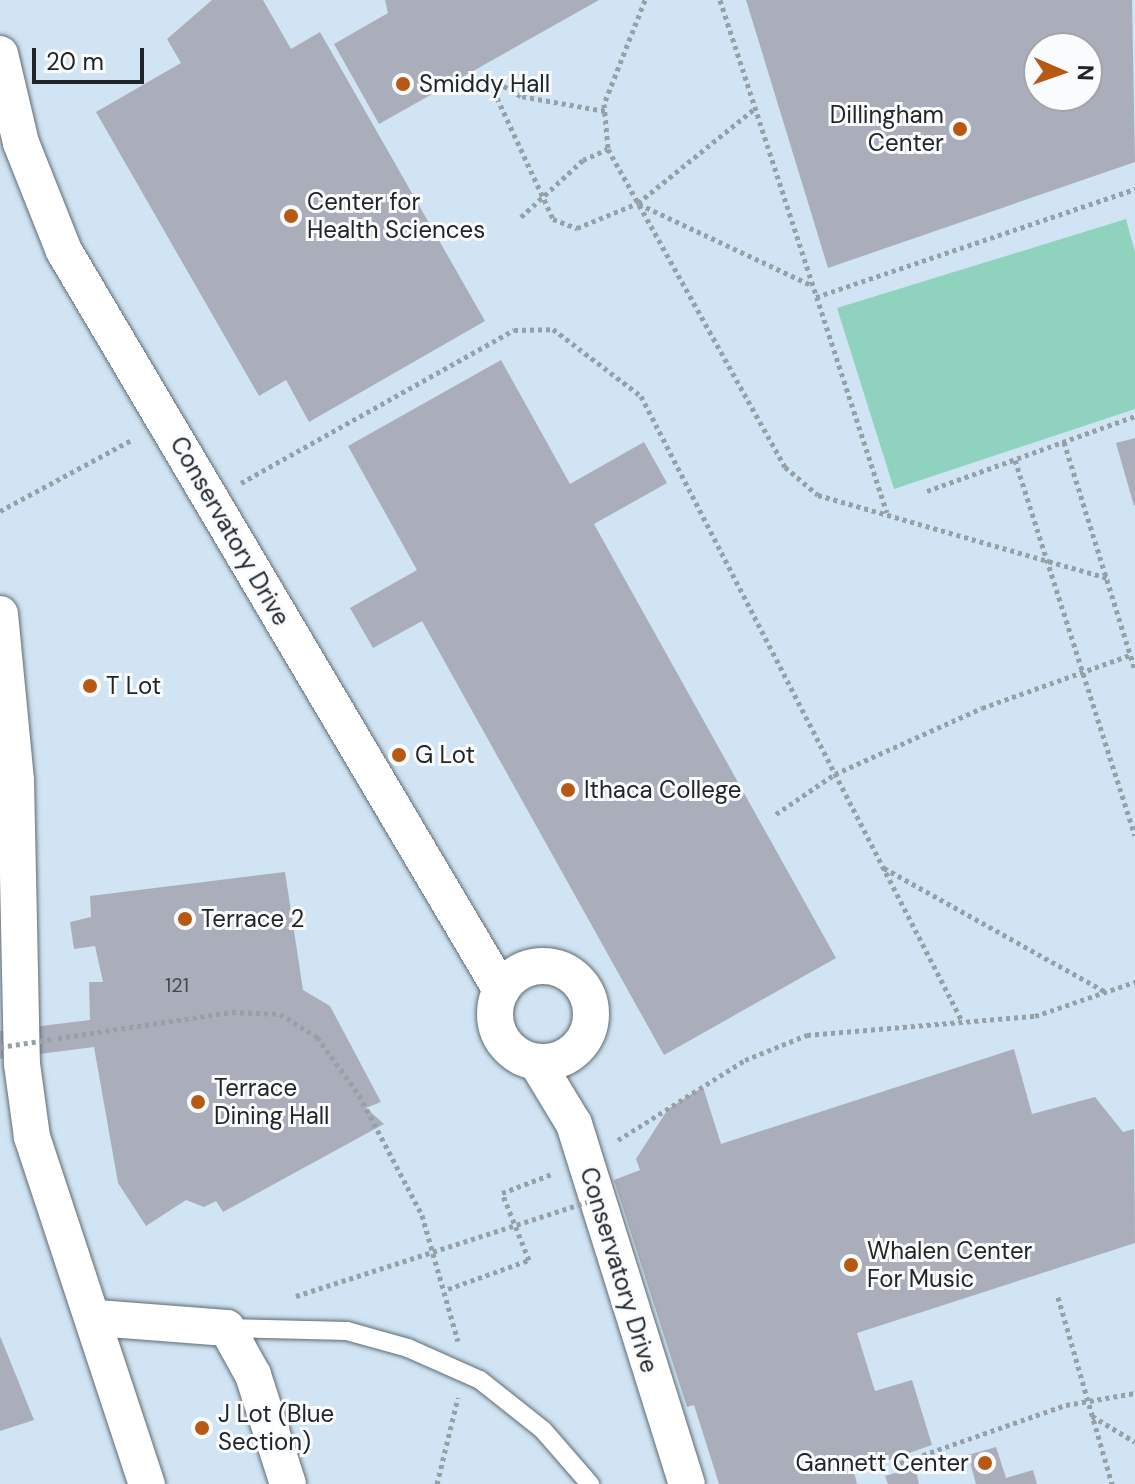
<!DOCTYPE html>
<html>
<head>
<meta charset="utf-8">
<style>
	body { margin:0 }
	#map { position:relative; width:1135px; height:1484px; overflow:hidden; background:#e3f0fa; font-family:"DM Sans",sans-serif }
	div>[style] { position:absolute }
	.built>* { inset:0; background:#d0e4f3 }
	.water>* { inset:0; background:#8fd3be }
	.building>* { inset:0; background:#aaaebb }
	.path>* { height:5px; margin-top:-2.5px; transform-origin:0; background:repeating-linear-gradient(90deg,#96a0a7 0 4px,transparent 0 8px) }
	.roads { filter:drop-shadow(0 0 2px #5f6b73) drop-shadow(0 0 2px #5f6b73) }
	.service>* { height:18px; margin:-9px; padding:0 9px; transform-origin:9px; border-radius:9px; background:#fff }
	.minor>* { height:36px; margin:-18px; padding:0 18px; transform-origin:18px; border-radius:18px; background:#fff }
	.minor>.ring { margin:-18px; padding:0; box-sizing:content-box; background:none; border:36px solid #fff; border-radius:50% }
	.path-bridge>* { height:5px; margin-top:-2.5px; transform-origin:0; background:repeating-linear-gradient(90deg,#96a0a7 0 4px,transparent 0 8px) }
	.dots>* { width:22px; height:22px; translate:-50% -50%; box-sizing:border-box; border:4px solid #f9fbfd; border-radius:50% }
	span { translate:-50% -50%; white-space:nowrap; text-align:center; line-height:1.15; -webkit-text-stroke:6px #f9fbfd; paint-order:stroke }
	.number-label { font-size:20px; color:#42474d }
	.number-label span { -webkit-text-stroke-width:0 }
	.poi-label { font-size:24px; color:#202528 }
	.left { translate:0 -50%; text-align:left }
	.right { translate:-100% -50%; text-align:right }
	.street-label { font-size:24px; color:#202528 }
	.north { position:absolute; left:1023px; top:32px; width:80px; height:80px; box-sizing:border-box; background:#f9fbfd; border:2px solid #a2a5a8; border-radius:50%; rotate:92deg; font-size:22px; font-weight:700; line-height:32px; text-align:center; color:#202528 }
	.north::after { content:''; display:block; margin:auto; width:28px; height:36px; background:#b85913; clip-path:polygon(50% 0,100% 100%,50% 72%,0 100%) }
	.scale { position:absolute; left:32px; top:48px; width:112px; height:36px; box-sizing:border-box; border:4px solid #202528; border-top:0; padding-left:10px; font-size:24px; line-height:28px; white-space:nowrap; color:#202528; -webkit-text-stroke:6px #f9fbfd; paint-order:stroke }
</style>
</head>
<body>
<div id="map">
	<div class="built">
		<i style="clip-path:polygon(evenodd,0 0,1135px 0,1135px 1484px,0 1484px,0 0,1039px 48px,1087px 48px,1087px 96px,1039px 96px,1039px 48px)"></i>
	</div>
	<div class="water">
		<i style="clip-path:polygon(1126px 219px,1135px 252px,1135px 409px,894px 489px,837px 308px)"></i>
	</div>
	<div class="building">
		<i style="clip-path:polygon(212px 0,263px 0,291px 49px,320px 32px,485px 321px,309px 422px,286px 380px,259px 396px,96px 112px,181px 63px,167px 39px)"></i>
		<i style="clip-path:polygon(385px 0,599px 0,379px 124px,334px 44px,388px 13px)"></i>
		<i style="clip-path:polygon(evenodd,746px 0,1132px 0,1135px 162px,828px 268px,746px 0,1039px 48px,1087px 48px,1087px 96px,1039px 96px,1039px 48px)"></i>
		<i style="clip-path:polygon(501px 360px,570px 484px,644px 442px,667px 483px,594px 524px,836px 958px,664px 1055px,422px 621px,373px 648px,350px 608px,417px 570px,348px 446px)"></i>
		<i style="clip-path:polygon(1135px 438px,1135px 505px,1134px 506px,1116px 443px)"></i>
		<i style="clip-path:polygon(285px 872px,303px 990px,330px 1006px,381px 1102px,366px 1108px,384px 1124px,223px 1212px,216px 1201px,204px 1207px,186px 1200px,146px 1226px,118px 1183px,94px 1047px,0 1059px,0 1031px,90px 1020px,89px 982px,103px 982px,95px 946px,74px 949px,70px 922px,91px 917px,90px 896px)"></i>
		<i style="clip-path:polygon(1014px 1049px,1032px 1114px,1095px 1097px,1123px 1132px,1134px 1129px,1135px 1243px,857px 1333px,875px 1391px,912px 1380px,932px 1445px,854px 1472px,857px 1484px,719px 1484px,694px 1405px,687px 1407px,614px 1180px,640px 1170px,636px 1159px,668px 1109px,703px 1087px,721px 1144px)"></i>
		<i style="clip-path:polygon(0 1336px,34px 1420px,0 1431px)"></i>
		<i style="clip-path:polygon(996px 1447px,1006px 1478px,1033px 1470px,1037px 1484px,976px 1484px,968px 1455px)"></i>
		<i style="clip-path:polygon(915px 1467px,919px 1484px,888px 1484px,885px 1476px)"></i>
	</div>
	<div class="path">
		<i style="left:645px;top:0;width:112px;rotate:111.5deg"></i>
		<i style="left:604px;top:104px;width:45px;rotate:84.9deg"></i>
		<i style="left:608px;top:149px;width:364px;rotate:60.9deg"></i>
		<i style="left:785px;top:467px;width:43px;rotate:40.3deg"></i>
		<i style="left:818px;top:495px;width:301px;rotate:16deg"></i>
		<i style="left:720px;top:0;width:539px;rotate:71.97deg"></i>
		<i style="left:605px;top:111px;width:85px;rotate:-169.9deg"></i>
		<i style="left:521px;top:96px;width:39px;rotate:-150deg"></i>
		<i style="left:487px;top:76px;width:157px;rotate:65.2deg"></i>
		<i style="left:553px;top:219px;width:26px;rotate:21deg"></i>
		<i style="left:577px;top:228px;width:66px;rotate:-22.3deg"></i>
		<i style="left:638px;top:203px;width:148px;rotate:-39deg"></i>
		<i style="left:639px;top:204px;width:190px;rotate:25.2deg"></i>
		<i style="left:521px;top:217px;width:84px;rotate:-42.6deg"></i>
		<i style="left:583px;top:160px;width:27px;rotate:-24deg"></i>
		<i style="left:816px;top:297px;width:337px;rotate:-18.7deg"></i>
		<i style="left:1064px;top:442px;width:239px;rotate:72.7deg"></i>
		<i style="left:1015px;top:460px;width:394px;rotate:72.3deg"></i>
		<i style="left:241px;top:483px;width:313px;rotate:-29.3deg"></i>
		<i style="left:514px;top:330px;width:39px;rotate:-1deg"></i>
		<i style="left:553px;top:329px;width:111px;rotate:37.3deg"></i>
		<i style="left:641px;top:396px;width:703px;rotate:62.81deg"></i>
		<i style="left:927px;top:491px;width:221px;rotate:-19.8deg"></i>
		<i style="left:0;top:511px;width:151px;rotate:-28.4deg"></i>
		<i style="left:776px;top:814px;width:71px;rotate:-34.1deg"></i>
		<i style="left:835px;top:774px;width:161px;rotate:-24.2deg"></i>
		<i style="left:982px;top:708px;width:157px;rotate:-19.7deg"></i>
		<i style="left:884px;top:868px;width:254px;rotate:29.2deg"></i>
		<i style="left:58px;top:1038px;width:176px;rotate:-8.5deg"></i>
		<i style="left:232px;top:1012px;width:48px;rotate:2.4deg"></i>
		<i style="left:280px;top:1014px;width:44px;rotate:31.9deg"></i>
		<i style="left:317px;top:1037px;width:72px;rotate:54.1deg"></i>
		<i style="left:359px;top:1095px;width:136px;rotate:62.3deg"></i>
		<i style="left:422px;top:1215px;width:131px;rotate:74.1deg"></i>
		<i style="left:618px;top:1140px;width:150px;rotate:-32.2deg"></i>
		<i style="left:745px;top:1060px;width:67px;rotate:-22deg"></i>
		<i style="left:807px;top:1035px;width:229px;rotate:-4.8deg"></i>
		<i style="left:1035px;top:1016px;width:106px;rotate:-18.8deg"></i>
		<i style="left:448px;top:1289px;width:86px;rotate:-19.7deg"></i>
		<i style="left:529px;top:1260px;width:72px;rotate:-111.9deg"></i>
		<i style="left:502px;top:1193px;width:53px;rotate:-20.8deg"></i>
		<i style="left:1058px;top:1297px;width:195px;rotate:73.9deg"></i>
		<i style="left:1092px;top:1416px;width:50px;rotate:31.2deg"></i>
		<i style="left:900px;top:1463px;width:176px;rotate:-19.3deg"></i>
		<i style="left:1066px;top:1405px;width:70px;rotate:-9.9deg"></i>
		<i style="left:437px;top:1484px;width:89px;rotate:-76.4deg"></i>
	</div>
	<div class="roads">
		<div class="service">
			<i style="left:227px;top:1328px;width:120px;rotate:1.4deg"></i>
			<i style="left:347px;top:1331px;width:63px;rotate:15.6deg"></i>
			<i style="left:408px;top:1348px;width:79px;rotate:24deg"></i>
			<i style="left:480px;top:1380px;width:80px;rotate:38.4deg"></i>
			<i style="left:543px;top:1430px;width:72px;rotate:49deg"></i>
		</div>
		<div class="minor">
			<i style="left:0;top:54px;width:91px;rotate:76.7deg"></i>
			<i style="left:21px;top:143px;width:116px;rotate:68.3deg"></i>
			<i style="left:64px;top:251px;width:859px;rotate:59.4deg"></i>
			<i style="left:0;top:614px;width:167px;rotate:84.5deg"></i>
			<i style="left:16px;top:780px;width:284px;rotate:88.8deg"></i>
			<i style="left:22px;top:1064px;width:74px;rotate:82.2deg"></i>
			<i style="left:32px;top:1137px;width:366px;rotate:71.7deg"></i>
			<i class="ring" style="left:495px;top:966px;width:60px;height:60px"></i>
			<i style="left:537px;top:1063px;width:71px;rotate:58.8deg"></i>
			<i style="left:574px;top:1124px;width:377px;rotate:72.6deg"></i>
			<i style="left:97px;top:1318px;width:130px;rotate:4.4deg"></i>
			<i style="left:227px;top:1328px;width:54px;rotate:61deg"></i>
			<i style="left:253px;top:1375px;width:114px;rotate:72.2deg"></i>
		</div>
	</div>
	<div class="path-bridge">
		<i style="left:0;top:1047px;width:54px;rotate:-8.6deg"></i>
		<i style="left:296px;top:1296px;width:316px;rotate:-17.9deg"></i>
	</div>
	<div class="dots">
		<i style="left:403px;top:84px;background:#b85913"></i>
		<i style="left:960px;top:129px;background:#b85913"></i>
		<i style="left:291px;top:216px;background:#b85913"></i>
		<i style="left:90px;top:686px;background:#b85913"></i>
		<i style="left:399px;top:755px;background:#b85913"></i>
		<i style="left:568px;top:790px;background:#b85913"></i>
		<i style="left:185px;top:919px;background:#b85913"></i>
		<i style="left:198px;top:1102px;background:#b85913"></i>
		<i style="left:851px;top:1265px;background:#b85913"></i>
		<i style="left:202px;top:1428px;background:#b85913"></i>
		<i style="left:985px;top:1463px;background:#b85913"></i>
	</div>
	<div class="number-label">
		<span style="left:177px;top:985px">121</span>
	</div>
	<div class="poi-label">
		<span class="left" style="left:419px;top:84px">Smiddy Hall</span>
		<span class="right" style="left:944px;top:129px">Dillingham<br>Center</span>
		<span class="left" style="left:307px;top:216px">Center for<br>Health Sciences</span>
		<span class="left" style="left:106px;top:686px">T Lot</span>
		<span class="left" style="left:415px;top:755px">G Lot</span>
		<span class="left" style="left:584px;top:790px">Ithaca College</span>
		<span class="left" style="left:201px;top:919px">Terrace 2</span>
		<span class="left" style="left:214px;top:1102px">Terrace<br>Dining Hall</span>
		<span class="left" style="left:867px;top:1265px">Whalen Center<br>For Music</span>
		<span class="left" style="left:218px;top:1428px">J Lot (Blue<br>Section)</span>
		<span class="right" style="left:969px;top:1463px">Gannett Center</span>
	</div>
	<div class="street-label">
		<span style="left:230px;top:531px;rotate:60deg">Conservatory Drive</span>
		<span style="left:619px;top:1270px;rotate:73deg">Conservatory Drive</span>
	</div>
	<div class="north">N</div>
	<div class="scale">20 m</div>
</div>
</body>
</html>
